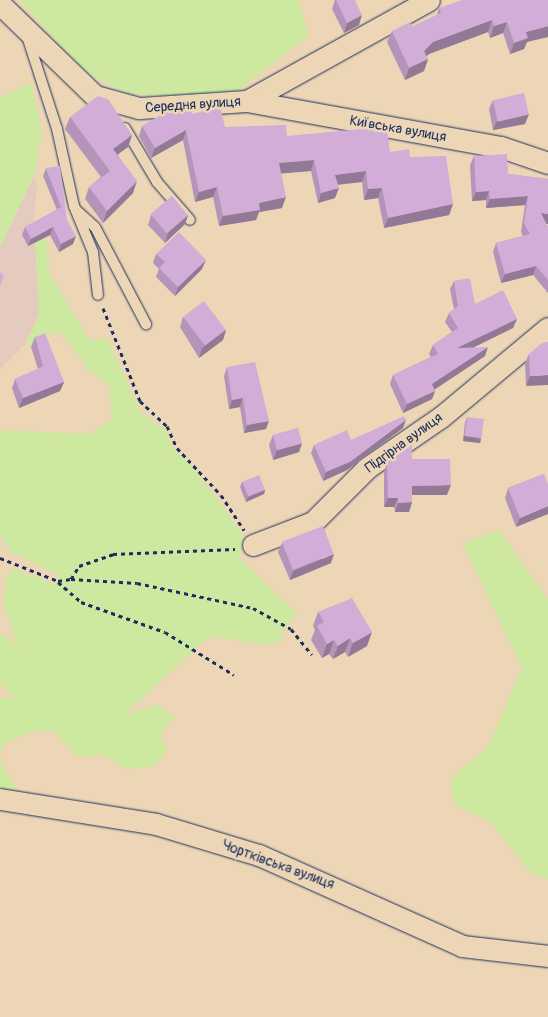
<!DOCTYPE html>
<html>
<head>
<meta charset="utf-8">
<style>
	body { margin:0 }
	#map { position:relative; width:548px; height:1017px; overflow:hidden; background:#ecd6b5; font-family:Pangolin,sans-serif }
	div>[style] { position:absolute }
	.built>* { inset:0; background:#e4cabf }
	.green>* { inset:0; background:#cde9a0 }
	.path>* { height:3px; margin-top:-1.5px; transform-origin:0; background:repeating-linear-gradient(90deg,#1b2f5e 0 4px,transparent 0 8px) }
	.roads { filter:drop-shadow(0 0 1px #1b2f5e) drop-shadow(0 0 1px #1b2f5e) }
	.service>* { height:10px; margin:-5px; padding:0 5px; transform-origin:5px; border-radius:5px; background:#ecd6b5 }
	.minor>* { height:21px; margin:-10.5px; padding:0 10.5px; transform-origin:10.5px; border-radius:10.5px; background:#ecd6b5 }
	.wall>* { inset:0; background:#b495b9 }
	.shaded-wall>* { inset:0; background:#927996 }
	.building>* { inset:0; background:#d1add7; transform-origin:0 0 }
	span { translate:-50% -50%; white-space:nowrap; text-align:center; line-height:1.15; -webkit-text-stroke:5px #ecd6b5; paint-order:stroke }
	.street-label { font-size:14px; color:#1b2f5e }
</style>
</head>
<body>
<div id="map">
	<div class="built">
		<i style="clip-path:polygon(0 172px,34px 176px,37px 185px,33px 233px,40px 278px,39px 314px,26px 343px,0 369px)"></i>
	</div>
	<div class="green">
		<i style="clip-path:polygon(20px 0,298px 0,309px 35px,234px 93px,158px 96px,124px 92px,84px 71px)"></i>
		<i style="clip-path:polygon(31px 83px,42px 130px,34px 176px,0 247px,0 98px)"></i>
		<i style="clip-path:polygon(34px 222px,49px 246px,49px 272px,89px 340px,107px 338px,141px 413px,166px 431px,172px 448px,193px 467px,243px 535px,245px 543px,238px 557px,297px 613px,280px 635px,283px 641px,262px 644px,209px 636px,125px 714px,157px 705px,176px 717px,163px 729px,161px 737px,167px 751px,154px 767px,128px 769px,101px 754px,78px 757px,53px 731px,34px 731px,4px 743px,0 756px,0 697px,18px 698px,0 684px,0 636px,5px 634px,19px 649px,3px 604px,7px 576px,13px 568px,56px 585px,59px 575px,11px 552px,0 534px,0 430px,90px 434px,112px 419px,109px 386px,88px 369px,61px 333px,43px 335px,34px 347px,26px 343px,39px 314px)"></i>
		<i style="clip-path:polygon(499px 530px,548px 599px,548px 879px,532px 874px,489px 821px,455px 806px,450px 779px,488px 747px,522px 668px,463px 544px)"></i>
		<i style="clip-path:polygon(0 761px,22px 797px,0 795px)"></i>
	</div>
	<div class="path">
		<i style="left:103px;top:308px;width:100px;rotate:68.3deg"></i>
		<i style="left:140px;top:401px;width:37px;rotate:43deg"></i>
		<i style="left:167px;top:426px;width:24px;rotate:66deg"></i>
		<i style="left:177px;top:448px;width:64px;rotate:46.9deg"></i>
		<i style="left:221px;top:495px;width:42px;rotate:56.7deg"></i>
		<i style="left:0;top:558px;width:62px;rotate:21.6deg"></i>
		<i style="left:58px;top:581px;width:13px;rotate:-9deg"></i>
		<i style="left:71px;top:579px;width:15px;rotate:-58deg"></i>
		<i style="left:79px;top:566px;width:36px;rotate:-19deg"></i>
		<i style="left:113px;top:554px;width:122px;rotate:-2.3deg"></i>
		<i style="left:71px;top:579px;width:66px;rotate:3.5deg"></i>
		<i style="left:137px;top:583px;width:119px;rotate:12.2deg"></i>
		<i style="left:253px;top:608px;width:43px;rotate:28.9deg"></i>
		<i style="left:291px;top:629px;width:33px;rotate:51deg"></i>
		<i style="left:58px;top:582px;width:30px;rotate:41deg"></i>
		<i style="left:81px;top:602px;width:89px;rotate:19.7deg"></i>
		<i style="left:165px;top:632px;width:81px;rotate:31.9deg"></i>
	</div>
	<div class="roads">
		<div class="service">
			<i style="left:27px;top:36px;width:98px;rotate:72.1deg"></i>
			<i style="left:57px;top:129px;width:79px;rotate:77.6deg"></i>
			<i style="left:74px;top:206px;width:50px;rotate:67.6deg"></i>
			<i style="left:93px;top:252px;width:43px;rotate:83.4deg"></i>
			<i style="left:125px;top:128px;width:63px;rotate:59.3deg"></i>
			<i style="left:157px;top:182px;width:50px;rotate:49deg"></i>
			<i style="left:76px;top:210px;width:25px;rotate:42deg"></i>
			<i style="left:95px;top:227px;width:110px;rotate:62.3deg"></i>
		</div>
		<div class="minor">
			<i style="left:0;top:4px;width:132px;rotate:44.1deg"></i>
			<i style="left:95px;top:96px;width:46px;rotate:15.3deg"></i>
			<i style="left:139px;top:108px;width:108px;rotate:-3.7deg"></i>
			<i style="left:247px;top:101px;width:208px;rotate:-29deg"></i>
			<i style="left:247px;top:101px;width:258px;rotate:10.3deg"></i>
			<i style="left:501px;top:147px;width:50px;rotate:18.8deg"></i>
			<i style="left:253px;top:545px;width:64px;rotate:-21deg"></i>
			<i style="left:313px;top:522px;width:76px;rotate:-45deg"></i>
			<i style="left:367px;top:468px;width:90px;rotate:-34.6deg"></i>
			<i style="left:441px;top:417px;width:139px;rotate:-39.8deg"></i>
			<i style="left:0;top:799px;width:158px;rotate:9.1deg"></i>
			<i style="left:156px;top:824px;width:108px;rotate:16.8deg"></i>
			<i style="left:259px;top:855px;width:222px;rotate:24.1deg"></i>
			<i style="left:462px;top:946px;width:87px;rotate:6.6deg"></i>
		</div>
	</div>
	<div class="wall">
		<i style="clip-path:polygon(335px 0,355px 0,359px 25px,344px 33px,332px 9px)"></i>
		<i style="clip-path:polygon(548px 0,527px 42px,524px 49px,510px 54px,503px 33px,490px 38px,488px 32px,429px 54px,426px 56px,428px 59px,424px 71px,405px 80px,387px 42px,392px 31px,412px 27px,437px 15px,439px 8px)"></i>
		<i style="clip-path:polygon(493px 100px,529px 114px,525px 124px,493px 130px,489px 109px)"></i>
		<i style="clip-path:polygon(192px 114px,225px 127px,390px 152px,410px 157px,453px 204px,449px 215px,384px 228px,378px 198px,364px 200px,362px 182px,338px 185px,335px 198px,318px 203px,311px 171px,281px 173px,282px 208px,259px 212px,256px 220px,219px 226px,213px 197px,195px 202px,183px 140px,151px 158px,139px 136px,142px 126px)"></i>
		<i style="clip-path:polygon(70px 117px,132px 135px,128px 147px,118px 154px,133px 193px,103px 223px,85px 199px,89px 187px,101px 177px,65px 129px)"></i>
		<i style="clip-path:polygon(474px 156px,508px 174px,548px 179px,548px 224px,546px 223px,548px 227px,548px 293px,533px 275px,501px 283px,493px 252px,496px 243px,523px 236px,521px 232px,525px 205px,486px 208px,486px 200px,472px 201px,470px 165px)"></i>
		<i style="clip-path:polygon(46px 168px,67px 220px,73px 244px,59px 252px,50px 235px,28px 246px,22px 235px,25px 227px,57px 210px,43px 176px)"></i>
		<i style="clip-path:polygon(151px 215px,188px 215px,185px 224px,165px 243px,148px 225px)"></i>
		<i style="clip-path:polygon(156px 254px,202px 269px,175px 296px,156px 277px,159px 269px,153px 263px)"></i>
		<i style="clip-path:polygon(454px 281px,475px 304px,517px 319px,513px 328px,474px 347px,485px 356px,434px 390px,435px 391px,432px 399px,403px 413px,390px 384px,393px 375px,431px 357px,429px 354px,433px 345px,452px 332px,445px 322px,449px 313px,454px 309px,450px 289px)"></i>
		<i style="clip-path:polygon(183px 317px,226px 330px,223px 340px,199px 358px,180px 327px)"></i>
		<i style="clip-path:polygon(35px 337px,64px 382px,60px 391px,19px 408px,12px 388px,15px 379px,38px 369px,31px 347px)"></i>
		<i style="clip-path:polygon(548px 342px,526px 386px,525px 363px,529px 354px)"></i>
		<i style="clip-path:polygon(227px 367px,266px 429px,244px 433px,240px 407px,229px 409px,224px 376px)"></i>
		<i style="clip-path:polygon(467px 417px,481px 439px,480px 443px,463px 441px,465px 422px)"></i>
		<i style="clip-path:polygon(403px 428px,347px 470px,323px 481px,311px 453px,314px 445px,351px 440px)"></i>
		<i style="clip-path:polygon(273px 435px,302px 443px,299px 452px,273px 460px,269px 445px)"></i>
		<i style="clip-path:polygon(387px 462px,447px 495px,412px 495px,412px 502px,409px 512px,395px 512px,394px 507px,384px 507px,384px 472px)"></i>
		<i style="clip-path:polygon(544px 474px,516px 527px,505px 498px,508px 488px)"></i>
		<i style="clip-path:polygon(242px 482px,265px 490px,264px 494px,246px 502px,240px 487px)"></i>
		<i style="clip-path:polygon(282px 543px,331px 563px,290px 580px,278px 552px)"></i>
		<i style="clip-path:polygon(318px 612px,367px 646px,348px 657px,345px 652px,333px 659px,329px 654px,322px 658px,311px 640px,315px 630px,313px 626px)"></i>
	</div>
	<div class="shaded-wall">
		<i style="clip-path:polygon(362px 15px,359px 25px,344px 33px,347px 23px)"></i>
		<i style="clip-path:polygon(492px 20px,488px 32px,429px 54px,420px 62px,424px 51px,433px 42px)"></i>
		<i style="clip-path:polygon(507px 22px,503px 33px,490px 38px,494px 26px)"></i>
		<i style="clip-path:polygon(548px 26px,548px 37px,527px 42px,524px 49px,510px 54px,514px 43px,526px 32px)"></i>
		<i style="clip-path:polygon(428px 59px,424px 71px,405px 80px,409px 68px)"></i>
		<i style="clip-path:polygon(529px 114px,525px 124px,493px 130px,497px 121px)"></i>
		<i style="clip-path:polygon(186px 130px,183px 140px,151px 158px,155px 148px)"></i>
		<i style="clip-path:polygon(132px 135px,128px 147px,109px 161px,113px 149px)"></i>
		<i style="clip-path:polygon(314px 160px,311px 171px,276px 174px,279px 163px)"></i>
		<i style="clip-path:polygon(366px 171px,362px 182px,332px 185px,335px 175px)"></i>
		<i style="clip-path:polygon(137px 181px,133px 193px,103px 223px,107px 211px)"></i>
		<i style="clip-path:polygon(217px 187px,213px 197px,195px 202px,199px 192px)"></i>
		<i style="clip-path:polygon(339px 188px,335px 198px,318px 203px,321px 193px)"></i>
		<i style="clip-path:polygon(382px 188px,378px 198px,364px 200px,368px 189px)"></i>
		<i style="clip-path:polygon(489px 191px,486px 200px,472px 201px,476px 192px)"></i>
		<i style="clip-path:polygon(528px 196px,525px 205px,486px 208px,490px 199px)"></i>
		<i style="clip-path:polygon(286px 197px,282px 208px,259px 212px,256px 220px,219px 226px,223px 216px,259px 203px)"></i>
		<i style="clip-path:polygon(453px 204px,449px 215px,384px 228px,388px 218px)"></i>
		<i style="clip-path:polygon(541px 213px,548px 214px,548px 224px,538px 222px)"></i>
		<i style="clip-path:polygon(188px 215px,185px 224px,165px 243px,168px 233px)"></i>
		<i style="clip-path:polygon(53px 227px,50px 235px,28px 246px,31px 239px)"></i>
		<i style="clip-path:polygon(76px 236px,73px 244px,59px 252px,61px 244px)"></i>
		<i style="clip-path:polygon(206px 260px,202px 269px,175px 296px,178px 287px)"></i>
		<i style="clip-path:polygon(536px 266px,533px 275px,501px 283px,505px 274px)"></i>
		<i style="clip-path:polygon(517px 319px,513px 328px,454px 357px,457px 348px)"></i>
		<i style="clip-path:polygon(226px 330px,223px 340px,199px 358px,202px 348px)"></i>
		<i style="clip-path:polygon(488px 347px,485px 356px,429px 393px,432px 384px)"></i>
		<i style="clip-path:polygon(548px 375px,548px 385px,526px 386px,530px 376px)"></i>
		<i style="clip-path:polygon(64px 382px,60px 391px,19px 408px,23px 398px)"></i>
		<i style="clip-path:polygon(435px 391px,432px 399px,403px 413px,407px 404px)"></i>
		<i style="clip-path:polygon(243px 398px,240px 407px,229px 409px,232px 400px)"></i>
		<i style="clip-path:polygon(406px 420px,403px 428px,347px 470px,323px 481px,326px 472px)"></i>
		<i style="clip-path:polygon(269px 421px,266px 429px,244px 433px,247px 425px)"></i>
		<i style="clip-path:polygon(464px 436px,481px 439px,480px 443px,463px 441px)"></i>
		<i style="clip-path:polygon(302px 443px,299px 452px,273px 460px,277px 450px)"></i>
		<i style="clip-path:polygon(451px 485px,447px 495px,408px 495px,412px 486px)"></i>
		<i style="clip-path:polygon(265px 490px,264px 494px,246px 502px,248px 497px)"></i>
		<i style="clip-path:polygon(388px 498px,398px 498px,394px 507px,384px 507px)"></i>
		<i style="clip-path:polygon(412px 502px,409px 512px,395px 512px,398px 503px)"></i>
		<i style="clip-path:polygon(548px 506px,548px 514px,516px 527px,520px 518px)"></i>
		<i style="clip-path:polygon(334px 554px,331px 563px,290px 580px,293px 571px)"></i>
		<i style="clip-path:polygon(372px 632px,367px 646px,348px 657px,353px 643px)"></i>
		<i style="clip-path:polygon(350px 638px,345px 652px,333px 659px,338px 646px)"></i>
		<i style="clip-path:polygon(334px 640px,329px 654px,322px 658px,327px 644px)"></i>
	</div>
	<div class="building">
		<i style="clip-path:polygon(336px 0,355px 0,362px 15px,347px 23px)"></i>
		<i style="clip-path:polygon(462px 0,548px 0,548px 26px,526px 32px,528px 38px,514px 43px,507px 22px,494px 26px,492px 20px,433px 42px,424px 51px,428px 59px,409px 68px,392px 31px,410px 22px,412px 27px,441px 13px,439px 8px)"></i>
		<i style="left:524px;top:93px;width:22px;height:32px;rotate:77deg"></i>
		<i style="clip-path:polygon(98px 96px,108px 99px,132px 135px,113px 149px,137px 181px,107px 211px,89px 187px,110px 171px,70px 117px)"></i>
		<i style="clip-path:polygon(192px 107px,192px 114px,220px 107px,225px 127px,286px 125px,287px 136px,383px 127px,387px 128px,390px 152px,409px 149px,410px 157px,446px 156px,453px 204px,388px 218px,382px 188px,368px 189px,366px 171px,335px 175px,339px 188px,321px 193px,314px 160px,279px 163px,286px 197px,259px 203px,260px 210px,223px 216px,217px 187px,199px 192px,186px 130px,155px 148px,142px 126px,172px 108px)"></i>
		<i style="clip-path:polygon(507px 154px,508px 174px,548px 179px,548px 214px,541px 213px,548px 227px,548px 280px,536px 266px,505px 274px,496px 243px,530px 234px,524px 223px,528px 196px,490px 199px,489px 191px,476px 192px,474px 156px)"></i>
		<i style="clip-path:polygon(60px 166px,67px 220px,76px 236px,61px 244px,53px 227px,31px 239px,25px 227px,61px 207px,46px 168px)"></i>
		<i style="left:172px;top:196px;width:25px;height:28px;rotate:50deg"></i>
		<i style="clip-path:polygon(179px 232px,206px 260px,178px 287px,159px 268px,165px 262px,156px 254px)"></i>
		<i style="clip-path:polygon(0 273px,4px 275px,0 286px)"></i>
		<i style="clip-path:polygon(470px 278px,475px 304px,503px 290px,517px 319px,457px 348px,488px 347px,432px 384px,435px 391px,407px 404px,393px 375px,438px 354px,433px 345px,458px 328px,449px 313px,458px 306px,454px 281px)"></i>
		<i style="left:204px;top:301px;width:36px;height:26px;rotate:53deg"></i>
		<i style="clip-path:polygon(45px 333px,64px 382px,23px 398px,15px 379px,43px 366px,35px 337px)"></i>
		<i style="clip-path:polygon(548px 342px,548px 375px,530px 376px,529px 354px,542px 343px)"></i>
		<i style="clip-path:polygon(255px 362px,269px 421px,247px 425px,243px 398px,232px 400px,227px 367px)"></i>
		<i style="clip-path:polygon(404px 416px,406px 420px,350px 462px,326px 472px,314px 445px,347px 430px,351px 440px)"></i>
		<i style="left:467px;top:417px;width:17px;height:19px;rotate:7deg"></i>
		<i style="left:298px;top:428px;width:16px;height:26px;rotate:75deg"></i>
		<i style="clip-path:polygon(412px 445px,412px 459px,450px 459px,451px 485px,412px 486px,412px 502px,398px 503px,398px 498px,388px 498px,387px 462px)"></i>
		<i style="clip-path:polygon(544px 474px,548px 484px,548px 506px,520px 518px,508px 488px)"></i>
		<i style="left:259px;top:475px;width:16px;height:18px;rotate:68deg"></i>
		<i style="left:323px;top:526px;width:30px;height:44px;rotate:69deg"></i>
		<i style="clip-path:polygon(352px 598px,372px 632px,353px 643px,350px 638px,338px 646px,334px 640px,327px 644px,317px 626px,324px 622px,318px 612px)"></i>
	</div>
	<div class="street-label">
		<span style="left:193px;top:105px;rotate:-4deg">Середня вулиця</span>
		<span style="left:398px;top:129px;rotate:10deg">Київська вулиця</span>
		<span style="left:404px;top:443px;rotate:-36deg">Підгірна вулиця</span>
		<span style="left:278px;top:865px;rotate:20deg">Чортківська вулиця</span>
	</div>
</div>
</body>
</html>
